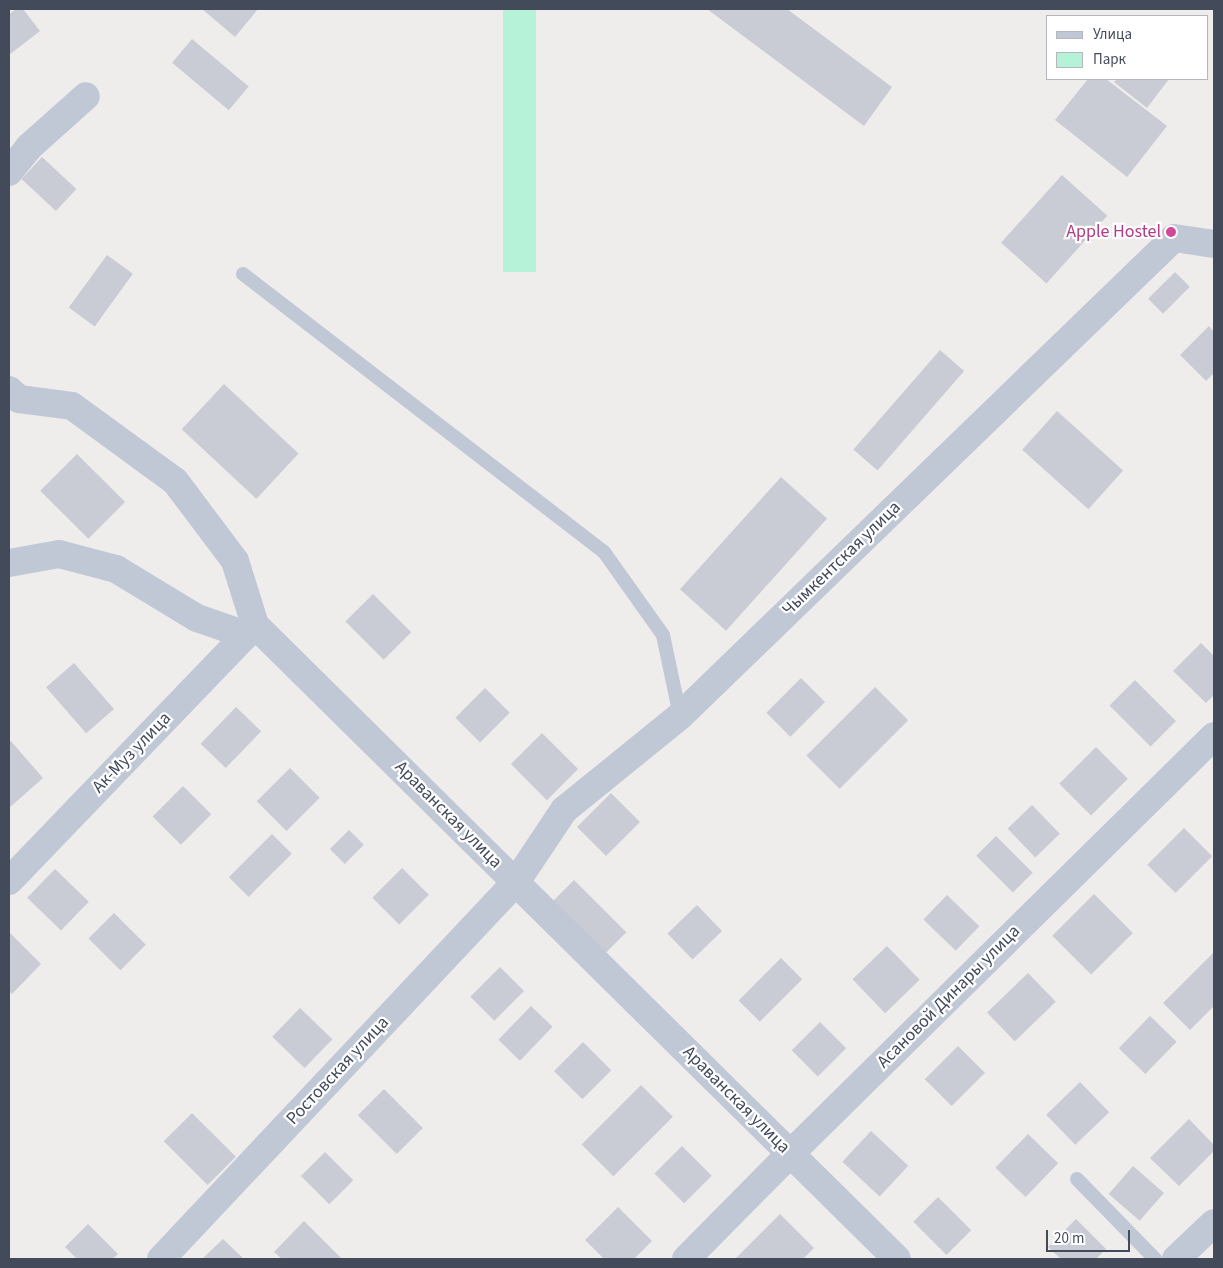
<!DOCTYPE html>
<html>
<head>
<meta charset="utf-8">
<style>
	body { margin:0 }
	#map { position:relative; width:1223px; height:1268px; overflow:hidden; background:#efecec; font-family:"Source Sans 3",sans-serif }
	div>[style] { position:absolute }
	.green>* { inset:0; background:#b5f2d8; transform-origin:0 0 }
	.building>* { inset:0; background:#caccd5; transform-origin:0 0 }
	.service>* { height:14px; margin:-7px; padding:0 7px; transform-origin:7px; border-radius:7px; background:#c1c8d5 }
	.minor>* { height:28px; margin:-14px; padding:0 14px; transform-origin:14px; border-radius:14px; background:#c1c8d5 }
	.dots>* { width:14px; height:14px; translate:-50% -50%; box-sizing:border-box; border:2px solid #fff; border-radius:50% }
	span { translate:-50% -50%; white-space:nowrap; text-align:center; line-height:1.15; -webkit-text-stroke:4.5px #fff; paint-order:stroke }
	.hotel-label { font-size:18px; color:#b23c85 }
	.right { translate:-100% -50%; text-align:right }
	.street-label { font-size:18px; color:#434b5b }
	.frame { position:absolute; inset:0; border:10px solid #434b5b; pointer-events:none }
	.legend { position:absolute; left:1046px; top:15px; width:162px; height:65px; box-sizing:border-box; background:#fff; border:1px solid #b4b7bd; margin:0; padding:6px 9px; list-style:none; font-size:15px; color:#434b5b }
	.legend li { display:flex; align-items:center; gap:10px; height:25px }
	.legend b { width:25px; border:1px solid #b4b7bd }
	.scale { position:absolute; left:1046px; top:1230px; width:84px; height:22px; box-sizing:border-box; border:2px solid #434b5b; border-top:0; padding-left:6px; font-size:15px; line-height:18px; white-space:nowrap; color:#434b5b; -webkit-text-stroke:4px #fff; paint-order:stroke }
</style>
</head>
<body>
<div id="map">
	<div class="green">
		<i style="left:503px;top:9px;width:33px;height:263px"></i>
	</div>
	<div class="building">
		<i style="clip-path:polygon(16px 9px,23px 9px,40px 31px,9px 55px,9px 14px)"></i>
		<i style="clip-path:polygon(202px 9px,258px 9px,235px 37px)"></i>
		<i style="clip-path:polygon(707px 9px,787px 9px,892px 87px,864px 126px)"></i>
		<i style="left:192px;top:39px;width:74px;height:31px;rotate:40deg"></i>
		<i style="clip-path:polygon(1088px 79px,1106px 79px,1167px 126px,1127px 177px,1055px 120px)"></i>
		<i style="clip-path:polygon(1117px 79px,1169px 79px,1147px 108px,1114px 82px)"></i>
		<i style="left:42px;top:157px;width:47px;height:30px;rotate:43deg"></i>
		<i style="left:1062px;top:175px;width:61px;height:91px;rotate:42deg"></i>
		<i style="left:107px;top:255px;width:32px;height:65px;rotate:36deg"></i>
		<i style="left:1175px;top:272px;width:21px;height:38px;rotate:45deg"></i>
		<i style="clip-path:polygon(1209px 326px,1214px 332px,1214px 373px,1206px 381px,1180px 355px)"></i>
		<i style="left:940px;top:350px;width:32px;height:132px;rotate:41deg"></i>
		<i style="left:224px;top:384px;width:102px;height:62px;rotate:43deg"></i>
		<i style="left:1057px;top:411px;width:89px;height:52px;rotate:42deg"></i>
		<i style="left:77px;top:454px;width:68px;height:52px;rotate:45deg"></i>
		<i style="left:781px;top:477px;width:62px;height:151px;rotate:42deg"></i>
		<i style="left:373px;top:594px;width:54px;height:39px;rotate:45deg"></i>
		<i style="clip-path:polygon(1201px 643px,1214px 656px,1214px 695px,1206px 703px,1173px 671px)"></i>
		<i style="left:74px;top:663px;width:61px;height:37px;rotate:49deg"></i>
		<i style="left:801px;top:678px;width:34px;height:49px;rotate:45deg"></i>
		<i style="left:1135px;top:680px;width:58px;height:36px;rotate:45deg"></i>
		<i style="left:875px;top:687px;width:47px;height:97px;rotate:45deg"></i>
		<i style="left:485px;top:688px;width:35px;height:42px;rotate:45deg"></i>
		<i style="left:236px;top:707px;width:35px;height:51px;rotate:44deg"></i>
		<i style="left:542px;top:733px;width:51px;height:44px;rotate:45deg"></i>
		<i style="clip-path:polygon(9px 739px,43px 778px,9px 808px)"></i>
		<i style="left:1096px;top:747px;width:45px;height:52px;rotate:45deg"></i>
		<i style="left:290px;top:768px;width:42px;height:47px;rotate:45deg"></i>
		<i style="left:183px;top:786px;width:40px;height:43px;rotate:45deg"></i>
		<i style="left:611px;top:793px;width:41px;height:48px;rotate:45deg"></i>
		<i style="left:1032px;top:805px;width:40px;height:34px;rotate:46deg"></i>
		<i style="left:1184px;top:828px;width:40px;height:52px;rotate:45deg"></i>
		<i style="left:349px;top:830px;width:21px;height:27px;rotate:45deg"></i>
		<i style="left:272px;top:834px;width:28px;height:61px;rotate:45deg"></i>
		<i style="left:996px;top:836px;width:52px;height:28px;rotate:45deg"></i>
		<i style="left:402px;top:868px;width:38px;height:42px;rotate:45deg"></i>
		<i style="left:55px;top:869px;width:47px;height:40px;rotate:44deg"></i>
		<i style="left:574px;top:880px;width:74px;height:30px;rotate:45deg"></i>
		<i style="left:1094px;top:894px;width:55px;height:59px;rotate:45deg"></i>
		<i style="left:947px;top:895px;width:45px;height:34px;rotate:44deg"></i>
		<i style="left:697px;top:905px;width:36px;height:41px;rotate:46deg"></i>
		<i style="left:114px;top:913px;width:45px;height:36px;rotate:45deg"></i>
		<i style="clip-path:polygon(9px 932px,41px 964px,12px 994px,9px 991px)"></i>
		<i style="left:887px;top:946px;width:47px;height:48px;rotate:46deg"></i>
		<i style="clip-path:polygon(1214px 952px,1214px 1006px,1190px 1030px,1163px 1003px)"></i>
		<i style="left:781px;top:958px;width:30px;height:60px;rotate:45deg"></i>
		<i style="left:500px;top:967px;width:34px;height:42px;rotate:45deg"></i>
		<i style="left:1028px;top:973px;width:40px;height:57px;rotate:46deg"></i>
		<i style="left:531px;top:1006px;width:30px;height:47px;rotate:44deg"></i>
		<i style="left:300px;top:1008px;width:45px;height:40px;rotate:44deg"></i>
		<i style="left:1150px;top:1016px;width:37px;height:45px;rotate:44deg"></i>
		<i style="left:820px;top:1022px;width:37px;height:40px;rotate:45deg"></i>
		<i style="left:583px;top:1042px;width:40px;height:41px;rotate:45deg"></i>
		<i style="left:958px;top:1046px;width:38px;height:47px;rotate:45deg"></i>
		<i style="left:1080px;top:1082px;width:42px;height:47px;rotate:46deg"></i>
		<i style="left:641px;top:1085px;width:45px;height:84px;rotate:45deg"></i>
		<i style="left:384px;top:1089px;width:55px;height:37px;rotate:45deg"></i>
		<i style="left:192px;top:1113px;width:62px;height:40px;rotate:45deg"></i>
		<i style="clip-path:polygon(1189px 1119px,1214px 1145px,1214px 1151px,1179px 1186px,1150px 1158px)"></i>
		<i style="left:871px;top:1131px;width:51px;height:42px;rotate:43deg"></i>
		<i style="left:1028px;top:1134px;width:42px;height:47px;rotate:44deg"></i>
		<i style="left:682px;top:1146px;width:42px;height:39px;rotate:45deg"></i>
		<i style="left:325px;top:1152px;width:40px;height:34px;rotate:45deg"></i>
		<i style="left:1133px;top:1166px;width:41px;height:37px;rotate:41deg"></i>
		<i style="left:938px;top:1197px;width:47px;height:35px;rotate:45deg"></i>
		<i style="clip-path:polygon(618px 1207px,652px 1241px,634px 1259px,604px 1259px,585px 1240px)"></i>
		<i style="clip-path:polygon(780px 1214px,814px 1248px,803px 1259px,735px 1259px)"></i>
		<i style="clip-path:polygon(1076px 1219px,1106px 1249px,1096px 1259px,1061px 1259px,1048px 1247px)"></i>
		<i style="clip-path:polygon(304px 1221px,342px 1259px,282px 1259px,274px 1252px)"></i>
		<i style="clip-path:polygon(88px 1224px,118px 1254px,112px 1259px,77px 1259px,65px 1247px)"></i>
		<i style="clip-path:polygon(223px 1239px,244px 1259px,202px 1259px)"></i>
	</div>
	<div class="service">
		<i style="left:243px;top:274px;width:456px;rotate:37.6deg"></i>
		<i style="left:604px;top:552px;width:102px;rotate:54.6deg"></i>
		<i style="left:663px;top:635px;width:83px;rotate:78.1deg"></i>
		<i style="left:1077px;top:1179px;width:112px;rotate:45.7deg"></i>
	</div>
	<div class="minor">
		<i style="left:9px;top:172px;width:32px;rotate:-51deg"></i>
		<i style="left:29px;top:147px;width:76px;rotate:-41.8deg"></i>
		<i style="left:9px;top:390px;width:13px;rotate:42deg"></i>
		<i style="left:19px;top:399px;width:53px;rotate:7.5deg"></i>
		<i style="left:72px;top:406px;width:127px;rotate:36.1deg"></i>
		<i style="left:175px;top:481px;width:100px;rotate:53.1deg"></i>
		<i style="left:235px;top:561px;width:67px;rotate:72.6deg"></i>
		<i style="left:255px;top:625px;width:902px;rotate:44.64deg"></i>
		<i style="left:9px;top:563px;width:51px;rotate:-10.2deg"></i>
		<i style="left:59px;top:554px;width:59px;rotate:14.7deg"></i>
		<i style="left:116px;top:569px;width:95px;rotate:31.2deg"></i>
		<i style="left:197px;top:618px;width:52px;rotate:19.1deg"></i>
		<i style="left:9px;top:881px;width:355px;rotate:-46.1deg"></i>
		<i style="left:161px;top:1259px;width:518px;rotate:-46.72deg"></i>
		<i style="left:516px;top:882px;width:87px;rotate:-56.3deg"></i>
		<i style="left:564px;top:810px;width:149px;rotate:-39deg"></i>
		<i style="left:680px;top:716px;width:687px;rotate:-44.06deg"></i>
		<i style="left:1174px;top:238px;width:40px;rotate:8.5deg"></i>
		<i style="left:686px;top:1259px;width:148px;rotate:-45.3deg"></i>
		<i style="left:790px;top:1154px;width:595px;rotate:-44.59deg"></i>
		<i style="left:1176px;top:1259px;width:52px;rotate:-43.5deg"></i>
	</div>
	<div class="dots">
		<i style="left:1171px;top:232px;background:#d1479c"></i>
	</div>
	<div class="hotel-label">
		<span class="right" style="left:1161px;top:232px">Apple Hostel</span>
	</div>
	<div class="street-label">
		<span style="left:842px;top:559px;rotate:-44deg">Чымкентская улица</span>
		<span style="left:132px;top:753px;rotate:-46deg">Ак-Муз улица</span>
		<span style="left:448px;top:815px;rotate:45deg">Араванская улица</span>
		<span style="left:949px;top:997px;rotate:-45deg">Асановой Динары улица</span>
		<span style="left:338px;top:1071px;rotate:-47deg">Ростовская улица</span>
		<span style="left:736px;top:1100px;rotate:45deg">Араванская улица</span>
	</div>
	<div class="frame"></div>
	<ul class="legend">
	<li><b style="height:6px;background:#c1c8d5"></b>Улица</li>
	<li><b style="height:14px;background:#b5f2d8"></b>Парк</li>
	</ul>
	<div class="scale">20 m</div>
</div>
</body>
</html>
